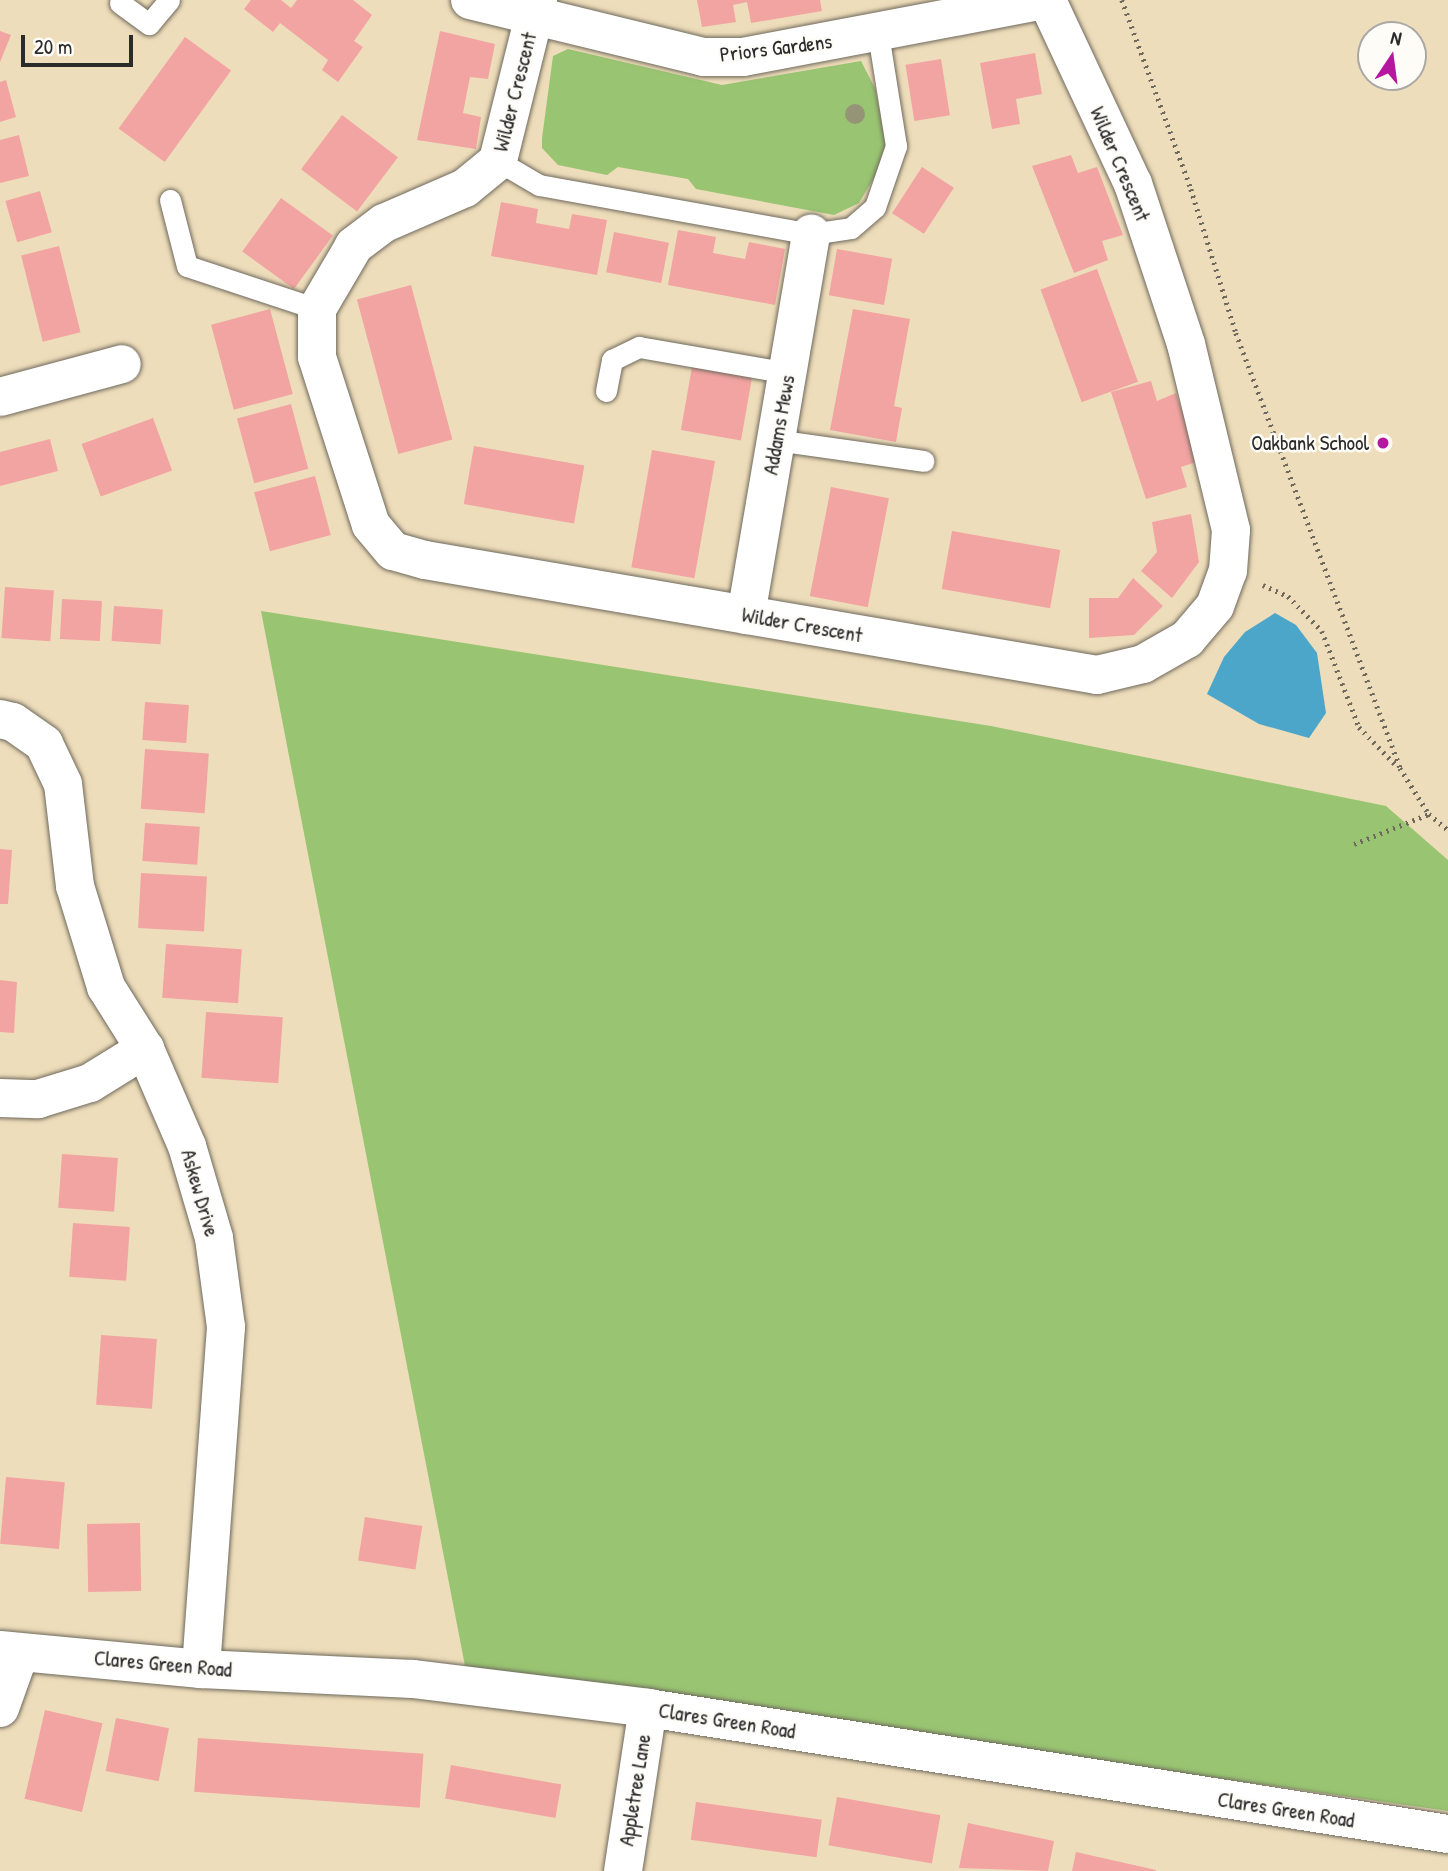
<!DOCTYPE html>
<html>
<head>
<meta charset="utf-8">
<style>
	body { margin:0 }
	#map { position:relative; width:1448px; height:1871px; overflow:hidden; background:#eeddba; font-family:"Patrick Hand",sans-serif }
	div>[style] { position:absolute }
	.green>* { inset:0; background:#99c572 }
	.water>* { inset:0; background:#4ca6c9 }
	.building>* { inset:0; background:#f2a4a2; transform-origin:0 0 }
	.path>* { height:4.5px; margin-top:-2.25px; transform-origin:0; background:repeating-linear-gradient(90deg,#6f695d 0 2px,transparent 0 7px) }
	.roads { filter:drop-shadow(0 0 2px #6f695d) drop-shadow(0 0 2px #6f695d) }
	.lane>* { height:21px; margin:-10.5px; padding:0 10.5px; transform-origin:10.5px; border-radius:10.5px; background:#fff }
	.street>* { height:38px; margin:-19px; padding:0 19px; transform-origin:19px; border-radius:19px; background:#fff }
	.trees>* { width:20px; height:20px; margin:-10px; border-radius:50%; background:#959477 }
	.dots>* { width:19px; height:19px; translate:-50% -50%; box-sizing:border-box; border:4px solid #fdfcf7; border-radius:50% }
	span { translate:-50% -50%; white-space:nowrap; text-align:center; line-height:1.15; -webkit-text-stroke:5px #fdfcf7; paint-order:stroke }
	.street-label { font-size:21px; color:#2b2b2b }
	.poi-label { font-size:21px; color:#2b2b2b }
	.right { translate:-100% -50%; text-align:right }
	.north { position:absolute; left:1357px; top:21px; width:70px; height:70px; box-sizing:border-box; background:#fdfcf7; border:2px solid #a9a8a5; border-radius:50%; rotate:13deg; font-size:19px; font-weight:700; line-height:28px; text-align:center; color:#2b2b2b }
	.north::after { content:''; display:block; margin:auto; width:24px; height:32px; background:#b5179e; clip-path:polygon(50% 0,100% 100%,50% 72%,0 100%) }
	.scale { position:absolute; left:21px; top:35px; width:112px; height:32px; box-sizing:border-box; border:4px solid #2b2b2b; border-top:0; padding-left:9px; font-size:21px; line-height:24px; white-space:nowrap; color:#2b2b2b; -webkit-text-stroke:5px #fdfcf7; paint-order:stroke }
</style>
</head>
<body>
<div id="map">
	<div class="green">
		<i style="clip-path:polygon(568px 49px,722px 85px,861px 61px,875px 88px,886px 143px,875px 176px,859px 203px,834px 215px,696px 189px,688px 179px,618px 167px,607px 175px,558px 165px,542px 148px,542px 138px,553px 56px)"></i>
		<i style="clip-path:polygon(261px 611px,991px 726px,1386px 806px,1448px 860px,1448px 1811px,466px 1671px)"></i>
	</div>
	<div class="water">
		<i style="clip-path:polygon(1275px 613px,1296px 625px,1317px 653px,1326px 713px,1309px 738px,1259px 724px,1207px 694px,1224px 657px,1245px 632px)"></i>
	</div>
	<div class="building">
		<i style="clip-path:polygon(251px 0,281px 0,291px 8px,297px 0,353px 0,372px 15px,354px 41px,363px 47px,338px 82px,322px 70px,328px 60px,280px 23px,273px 32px,244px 9px)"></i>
		<i style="clip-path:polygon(697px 0,820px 0,822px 11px,751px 23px,747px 2px,733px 5px,736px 22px,702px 27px)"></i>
		<i style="clip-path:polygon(0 31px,11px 35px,0 62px)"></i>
		<i style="clip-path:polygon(440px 31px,495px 44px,488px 79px,470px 77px,463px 113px,481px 117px,476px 149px,417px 140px)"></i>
		<i style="left:185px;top:37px;width:57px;height:113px;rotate:36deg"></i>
		<i style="clip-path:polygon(1035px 53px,1042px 94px,1016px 99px,1020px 124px,992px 129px,980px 63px)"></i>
		<i style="left:941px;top:59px;width:57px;height:36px;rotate:81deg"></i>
		<i style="clip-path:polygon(6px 80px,16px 117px,0 122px,0 82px)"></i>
		<i style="left:342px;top:115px;width:70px;height:68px;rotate:37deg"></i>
		<i style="clip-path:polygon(19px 135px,29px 176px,0 183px,0 140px)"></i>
		<i style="clip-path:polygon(1071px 155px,1078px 173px,1097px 167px,1123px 235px,1102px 241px,1108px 260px,1074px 273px,1032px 166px)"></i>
		<i style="left:922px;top:167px;width:38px;height:55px;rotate:33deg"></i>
		<i style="left:40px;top:191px;width:43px;height:36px;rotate:74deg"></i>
		<i style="left:281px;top:198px;width:64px;height:66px;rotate:36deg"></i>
		<i style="clip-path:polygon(501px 202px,538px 209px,536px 223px,569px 229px,572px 214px,607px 220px,597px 275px,491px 256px)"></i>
		<i style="clip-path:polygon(678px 230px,716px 237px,713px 253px,745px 259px,749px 242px,785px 249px,775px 305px,668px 285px)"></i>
		<i style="left:614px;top:232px;width:56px;height:41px;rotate:11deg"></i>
		<i style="left:59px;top:246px;width:89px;height:39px;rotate:76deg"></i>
		<i style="left:837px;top:249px;width:56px;height:47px;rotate:10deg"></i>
		<i style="left:1097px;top:269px;width:120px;height:60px;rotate:70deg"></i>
		<i style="left:411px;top:285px;width:160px;height:56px;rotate:75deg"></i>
		<i style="left:270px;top:309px;width:88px;height:61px;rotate:75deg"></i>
		<i style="clip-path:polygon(853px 309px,910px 319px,894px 406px,902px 408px,896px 442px,830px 430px)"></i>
		<i style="left:692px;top:367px;width:61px;height:64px;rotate:10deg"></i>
		<i style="clip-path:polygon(1151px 381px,1157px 401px,1176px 393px,1199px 461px,1181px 467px,1187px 487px,1146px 499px,1111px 392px)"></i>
		<i style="left:291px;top:404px;width:67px;height:56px;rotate:75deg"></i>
		<i style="left:153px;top:418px;width:56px;height:76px;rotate:70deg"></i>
		<i style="clip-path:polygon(50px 439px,58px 471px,0 486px,0 452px)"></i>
		<i style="left:474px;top:446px;width:112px;height:59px;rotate:10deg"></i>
		<i style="left:652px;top:450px;width:64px;height:119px;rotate:10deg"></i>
		<i style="left:315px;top:476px;width:61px;height:63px;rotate:75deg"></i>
		<i style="left:831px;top:487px;width:59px;height:111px;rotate:11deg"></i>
		<i style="clip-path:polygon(1191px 514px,1199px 562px,1172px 598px,1141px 571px,1157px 552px,1152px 522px)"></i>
		<i style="left:952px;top:531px;width:110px;height:59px;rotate:10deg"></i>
		<i style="clip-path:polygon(1133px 578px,1163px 606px,1134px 635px,1089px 638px,1089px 598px,1118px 598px)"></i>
		<i style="left:5px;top:587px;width:49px;height:51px;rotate:4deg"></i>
		<i style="left:62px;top:599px;width:40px;height:40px;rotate:3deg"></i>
		<i style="left:114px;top:606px;width:49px;height:35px;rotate:4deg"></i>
		<i style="left:145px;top:702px;width:44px;height:38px;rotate:4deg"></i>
		<i style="left:145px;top:749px;width:64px;height:60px;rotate:4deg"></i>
		<i style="left:145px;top:823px;width:55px;height:38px;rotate:4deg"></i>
		<i style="clip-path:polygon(0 849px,12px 850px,8px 904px,0 904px)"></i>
		<i style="left:141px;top:873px;width:66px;height:55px;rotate:3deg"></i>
		<i style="left:166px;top:944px;width:76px;height:54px;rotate:4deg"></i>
		<i style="clip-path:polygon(0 980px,17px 982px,14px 1033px,0 1032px)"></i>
		<i style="left:206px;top:1012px;width:77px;height:66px;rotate:4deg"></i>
		<i style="left:62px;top:1154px;width:56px;height:54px;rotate:4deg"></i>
		<i style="left:73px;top:1223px;width:57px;height:54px;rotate:4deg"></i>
		<i style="left:101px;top:1335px;width:56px;height:70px;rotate:4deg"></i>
		<i style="left:6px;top:1477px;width:59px;height:67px;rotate:5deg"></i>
		<i style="left:365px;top:1517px;width:58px;height:44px;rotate:9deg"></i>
		<i style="left:140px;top:1523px;width:68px;height:53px;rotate:89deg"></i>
		<i style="left:45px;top:1710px;width:59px;height:91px;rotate:13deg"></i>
		<i style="left:116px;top:1718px;width:54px;height:54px;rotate:11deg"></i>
		<i style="left:198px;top:1738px;width:226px;height:54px;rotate:4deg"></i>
		<i style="left:451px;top:1765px;width:112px;height:34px;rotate:10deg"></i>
		<i style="left:837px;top:1797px;width:105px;height:49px;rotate:10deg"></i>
		<i style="left:696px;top:1802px;width:127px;height:38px;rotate:8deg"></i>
		<i style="clip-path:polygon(968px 1823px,1054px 1841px,1048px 1871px,959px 1868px)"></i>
		<i style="clip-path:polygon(1076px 1852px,1156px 1870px,1156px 1871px,1072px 1871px)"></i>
	</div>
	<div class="path">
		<i style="left:1122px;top:0;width:201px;rotate:69.9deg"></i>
		<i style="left:1191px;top:189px;width:151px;rotate:72.6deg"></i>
		<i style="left:1236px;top:333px;width:465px;rotate:69.3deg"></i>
		<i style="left:1400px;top:768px;width:54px;rotate:57.8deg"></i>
		<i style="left:1429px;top:814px;width:25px;rotate:40deg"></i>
		<i style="left:1263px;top:585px;width:27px;rotate:24deg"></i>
		<i style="left:1288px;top:596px;width:49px;rotate:45.8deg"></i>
		<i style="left:1322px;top:631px;width:103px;rotate:68.9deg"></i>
		<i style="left:1359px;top:727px;width:53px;rotate:45.8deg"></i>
		<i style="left:1354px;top:844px;width:81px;rotate:-21.8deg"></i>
	</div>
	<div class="roads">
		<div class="lane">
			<i style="left:120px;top:3px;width:36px;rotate:36deg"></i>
			<i style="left:149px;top:24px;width:31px;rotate:-50deg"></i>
			<i style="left:498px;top:161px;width:48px;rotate:30.3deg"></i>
			<i style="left:539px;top:185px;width:276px;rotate:10.2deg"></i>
			<i style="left:811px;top:234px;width:40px;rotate:-8.5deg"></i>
			<i style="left:851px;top:228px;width:32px;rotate:-41deg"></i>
			<i style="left:875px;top:207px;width:65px;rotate:-71deg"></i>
			<i style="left:896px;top:146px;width:114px;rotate:-99.1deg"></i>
			<i style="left:170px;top:200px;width:68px;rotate:75.6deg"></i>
			<i style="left:187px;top:266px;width:137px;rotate:18.3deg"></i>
			<i style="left:606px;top:391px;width:32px;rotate:-79deg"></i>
			<i style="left:612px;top:360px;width:30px;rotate:-26deg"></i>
			<i style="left:639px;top:347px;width:151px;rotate:9.9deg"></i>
			<i style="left:776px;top:440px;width:149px;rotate:8.1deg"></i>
		</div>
		<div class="street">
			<i style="left:470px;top:0;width:240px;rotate:13.7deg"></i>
			<i style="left:703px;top:57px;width:40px"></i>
			<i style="left:743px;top:57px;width:306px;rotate:-10.7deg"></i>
			<i style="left:538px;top:0;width:166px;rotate:104deg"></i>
			<i style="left:498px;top:161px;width:43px;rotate:140.7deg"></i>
			<i style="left:465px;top:188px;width:88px;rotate:156.6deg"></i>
			<i style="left:384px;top:223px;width:38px;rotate:143deg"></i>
			<i style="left:354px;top:246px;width:73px;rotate:120.4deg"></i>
			<i style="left:317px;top:309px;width:48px;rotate:90deg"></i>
			<i style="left:317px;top:357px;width:176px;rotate:72.2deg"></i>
			<i style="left:371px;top:525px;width:34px;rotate:50deg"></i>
			<i style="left:393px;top:551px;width:33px;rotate:16deg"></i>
			<i style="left:425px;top:560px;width:682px;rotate:9.71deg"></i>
			<i style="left:1097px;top:675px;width:47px;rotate:-13.4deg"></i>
			<i style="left:1143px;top:664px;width:51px;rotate:-29.6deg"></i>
			<i style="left:1187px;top:639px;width:43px;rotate:-49.7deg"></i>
			<i style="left:1215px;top:606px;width:37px;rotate:-70deg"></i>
			<i style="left:1228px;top:571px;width:41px;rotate:-85.8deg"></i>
			<i style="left:1231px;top:530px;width:191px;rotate:-103.6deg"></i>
			<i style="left:1186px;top:344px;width:169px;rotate:-108.3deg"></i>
			<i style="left:1133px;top:184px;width:203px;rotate:-115.1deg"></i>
			<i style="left:0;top:397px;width:126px;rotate:-15.1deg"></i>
			<i style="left:746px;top:615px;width:387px;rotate:-80.3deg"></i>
			<i style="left:0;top:719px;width:13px;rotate:13deg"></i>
			<i style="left:13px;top:722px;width:38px;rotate:35deg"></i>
			<i style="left:44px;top:744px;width:44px;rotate:64.6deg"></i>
			<i style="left:63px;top:784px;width:103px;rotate:83.3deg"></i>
			<i style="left:75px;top:886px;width:106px;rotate:72.9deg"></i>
			<i style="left:106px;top:987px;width:73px;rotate:57.8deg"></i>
			<i style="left:145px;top:1049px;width:106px;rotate:66.6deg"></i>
			<i style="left:187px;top:1146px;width:96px;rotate:73.6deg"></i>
			<i style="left:214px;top:1238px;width:90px;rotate:82.3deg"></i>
			<i style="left:226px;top:1327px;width:343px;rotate:94.2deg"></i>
			<i style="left:0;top:1098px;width:38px;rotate:2deg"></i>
			<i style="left:38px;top:1099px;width:54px;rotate:-17.1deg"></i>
			<i style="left:90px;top:1083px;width:65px;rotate:-31.7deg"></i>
			<i style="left:0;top:1650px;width:202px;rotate:5.4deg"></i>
			<i style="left:201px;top:1669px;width:212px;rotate:2.7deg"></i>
			<i style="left:413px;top:1679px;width:237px;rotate:7deg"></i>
			<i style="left:648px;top:1708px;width:810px;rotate:8.95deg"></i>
			<i style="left:0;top:1708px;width:59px;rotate:-70.3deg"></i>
			<i style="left:623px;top:1871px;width:165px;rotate:-81.3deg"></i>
		</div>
	</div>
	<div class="trees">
		<i style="left:855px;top:114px"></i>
	</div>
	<div class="dots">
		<i style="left:1383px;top:443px;background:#b5179e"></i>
	</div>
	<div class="street-label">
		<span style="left:776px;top:48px;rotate:-7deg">Priors Gardens</span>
		<span style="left:515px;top:92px;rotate:-76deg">Wilder Crescent</span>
		<span style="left:1120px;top:164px;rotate:67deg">Wilder Crescent</span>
		<span style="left:779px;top:425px;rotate:-80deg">Addams Mews</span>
		<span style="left:802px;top:625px;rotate:10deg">Wilder Crescent</span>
		<span style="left:200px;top:1193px;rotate:74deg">Askew Drive</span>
		<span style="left:163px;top:1664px;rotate:5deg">Clares Green Road</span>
		<span style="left:727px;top:1721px;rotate:9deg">Clares Green Road</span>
		<span style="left:635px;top:1790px;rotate:-81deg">Appletree Lane</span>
		<span style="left:1286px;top:1810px;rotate:9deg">Clares Green Road</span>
	</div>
	<div class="poi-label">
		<span class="right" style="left:1369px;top:443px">Oakbank School</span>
	</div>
	<div class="north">N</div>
	<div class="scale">20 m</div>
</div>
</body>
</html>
